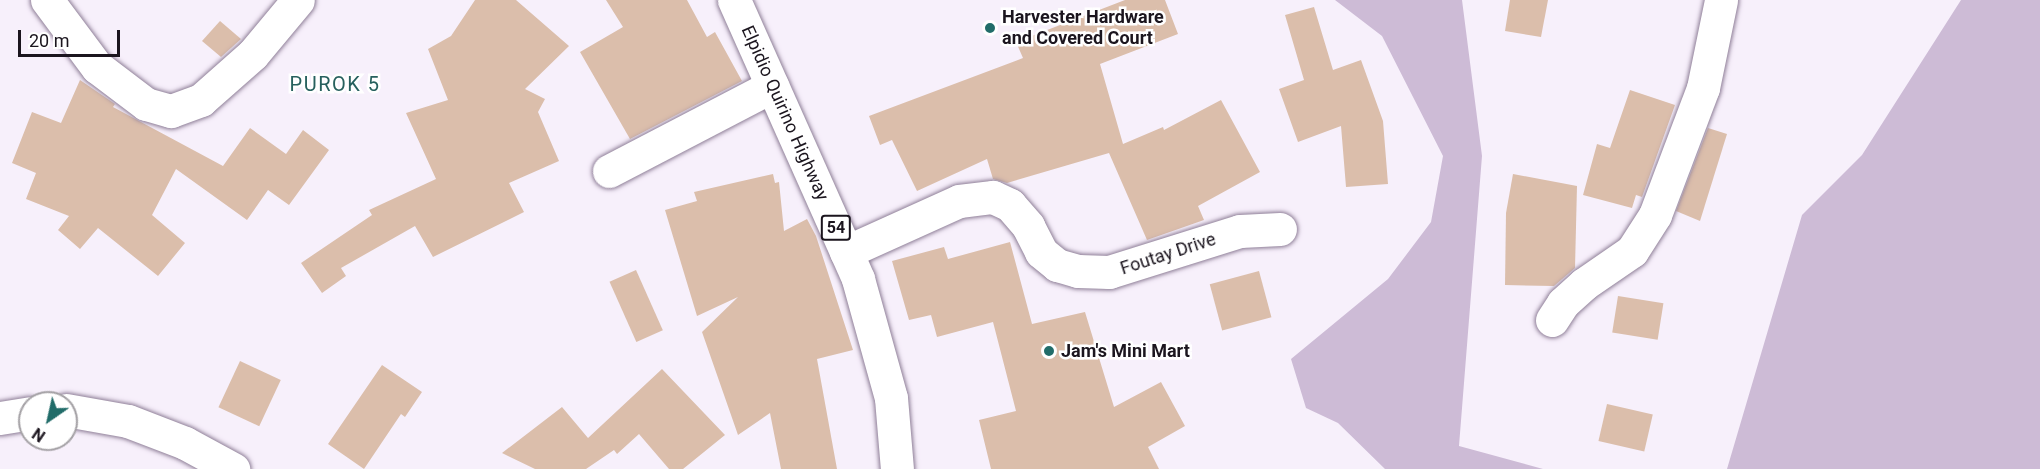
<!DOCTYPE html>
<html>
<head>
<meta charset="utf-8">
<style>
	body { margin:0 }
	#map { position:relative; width:2040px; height:469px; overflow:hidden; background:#f7f0fb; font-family:Roboto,sans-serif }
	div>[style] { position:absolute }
	.green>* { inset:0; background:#cdbbd6 }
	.building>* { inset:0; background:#dbbeab; transform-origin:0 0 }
	.roads { filter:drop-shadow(0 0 2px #8f7f98) drop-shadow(0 0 2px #8f7f98) }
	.street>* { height:33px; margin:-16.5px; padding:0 16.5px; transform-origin:16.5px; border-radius:16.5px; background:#fff }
	.highway>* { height:33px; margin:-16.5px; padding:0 16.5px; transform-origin:16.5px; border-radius:16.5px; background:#fff }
	.dots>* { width:16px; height:16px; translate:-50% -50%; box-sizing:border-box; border:3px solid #fff; border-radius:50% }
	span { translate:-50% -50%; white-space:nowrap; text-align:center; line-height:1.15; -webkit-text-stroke:5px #fff; paint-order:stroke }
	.shield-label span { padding:2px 4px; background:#fff; border:2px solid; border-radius:4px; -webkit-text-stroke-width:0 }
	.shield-label { font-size:16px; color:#1b151e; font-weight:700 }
	.poi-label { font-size:18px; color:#1b151e; font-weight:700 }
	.left { translate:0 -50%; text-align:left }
	.street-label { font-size:18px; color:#1b151e }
	.neighbourhood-label { font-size:20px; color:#27605e; letter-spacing:1.5px }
	.north { position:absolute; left:18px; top:391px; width:60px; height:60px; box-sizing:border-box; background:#fff; border:2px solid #a4a1a5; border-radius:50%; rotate:214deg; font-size:16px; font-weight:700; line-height:24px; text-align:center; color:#1b151e }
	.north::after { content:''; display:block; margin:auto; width:21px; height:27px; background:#216c69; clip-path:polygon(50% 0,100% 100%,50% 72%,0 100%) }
	.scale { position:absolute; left:18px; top:30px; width:102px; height:27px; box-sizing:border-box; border:3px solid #1b151e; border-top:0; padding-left:8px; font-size:18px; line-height:21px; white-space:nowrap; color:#1b151e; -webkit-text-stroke:4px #fff; paint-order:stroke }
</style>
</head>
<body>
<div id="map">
	<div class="green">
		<i style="clip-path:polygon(1335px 0,1462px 0,1482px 156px,1459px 446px,1543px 469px,1385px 469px,1338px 423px,1306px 408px,1291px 359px,1388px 279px,1431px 222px,1443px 156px,1382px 36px)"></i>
		<i style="clip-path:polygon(1961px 0,2040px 0,2040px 469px,1727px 469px,1802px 215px,1862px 155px)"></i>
	</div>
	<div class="building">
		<i style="clip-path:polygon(475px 0,516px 0,569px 46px,525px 89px,545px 99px,538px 112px,559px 161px,509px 183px,524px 212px,433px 257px,415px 226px,341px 268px,346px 276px,322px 293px,301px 263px,372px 215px,369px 210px,436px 179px,406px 113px,448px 100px,428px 49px,451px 36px)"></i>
		<i style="clip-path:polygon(606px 0,687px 0,707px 37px,715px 32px,742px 81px,630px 139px,580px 52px,623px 27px)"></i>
		<i style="clip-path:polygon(1125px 0,1165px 0,1178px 34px,1100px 64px,1123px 144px,1163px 127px,1164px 130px,1221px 100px,1260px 172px,1198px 206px,1204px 220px,1147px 240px,1109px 153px,1007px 183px,993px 179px,987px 159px,917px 191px,892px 140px,880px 145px,869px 116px,1023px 58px,1016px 42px)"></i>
		<i style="clip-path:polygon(1510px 0,1548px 0,1541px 37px,1505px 31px)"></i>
		<i style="clip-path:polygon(1314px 7px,1333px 70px,1361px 60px,1383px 121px,1388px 184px,1346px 187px,1341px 126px,1298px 142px,1279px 89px,1304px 80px,1285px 15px)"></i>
		<i style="clip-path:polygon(220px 21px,241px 39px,221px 57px,202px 41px)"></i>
		<i style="clip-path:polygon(80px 80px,115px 104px,113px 107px,223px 166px,250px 128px,286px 154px,303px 130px,329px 150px,289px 205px,268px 190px,247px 220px,176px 169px,152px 215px,185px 243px,158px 276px,98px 228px,80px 249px,58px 230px,69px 216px,26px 199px,36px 173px,12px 163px,32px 112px,61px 123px)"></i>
		<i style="clip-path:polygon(1630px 90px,1675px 105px,1642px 197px,1636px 195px,1632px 208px,1583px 195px,1597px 144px,1610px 148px)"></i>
		<i style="clip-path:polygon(1708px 128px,1727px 134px,1700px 221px,1676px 211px)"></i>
		<i style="clip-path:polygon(773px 174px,775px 183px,779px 182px,784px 231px,807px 219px,816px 236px,853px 350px,817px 359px,837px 469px,781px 469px,770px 413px,738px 435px,702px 332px,738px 297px,697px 316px,665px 210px,697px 201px,694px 192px)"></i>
		<i style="clip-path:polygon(1513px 174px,1577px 186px,1575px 268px,1554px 286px,1505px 285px,1506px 213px)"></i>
		<i style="clip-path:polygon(1010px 242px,1032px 324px,1085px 312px,1114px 407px,1161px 382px,1185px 426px,1148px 447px,1159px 469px,991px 469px,979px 420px,1016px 411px,993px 322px,937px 337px,931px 315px,909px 320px,892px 261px,944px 247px,948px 259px)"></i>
		<i style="left:636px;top:270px;width:66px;height:29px;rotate:66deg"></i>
		<i style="left:1259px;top:271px;width:48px;height:51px;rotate:75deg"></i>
		<i style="left:1618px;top:296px;width:46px;height:37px;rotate:9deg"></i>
		<i style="left:240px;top:361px;width:45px;height:51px;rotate:25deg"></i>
		<i style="clip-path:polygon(382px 365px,422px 392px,405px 417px,401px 414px,364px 469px,328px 444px)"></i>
		<i style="clip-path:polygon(662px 369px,725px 435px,683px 469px,669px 469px,639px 434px,617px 454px,614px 450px,586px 469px,535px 469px,502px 453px,562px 407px,588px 438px)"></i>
		<i style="left:1607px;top:404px;width:47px;height:38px;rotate:13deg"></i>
	</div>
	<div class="roads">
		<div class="street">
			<i style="left:47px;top:0;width:84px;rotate:53.3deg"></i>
			<i style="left:97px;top:67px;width:61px;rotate:37.1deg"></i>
			<i style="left:146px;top:104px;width:26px;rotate:16deg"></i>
			<i style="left:171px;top:111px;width:32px;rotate:-20deg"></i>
			<i style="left:201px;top:100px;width:69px;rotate:-41.5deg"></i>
			<i style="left:253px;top:54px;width:70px;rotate:-50.2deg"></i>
			<i style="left:609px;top:171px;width:184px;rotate:-27.5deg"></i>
			<i style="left:846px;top:252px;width:124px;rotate:-24.3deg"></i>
			<i style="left:959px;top:201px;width:34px;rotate:-7deg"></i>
			<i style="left:993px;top:197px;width:19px;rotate:25deg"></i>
			<i style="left:1010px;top:205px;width:28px;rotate:49deg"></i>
			<i style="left:1028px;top:226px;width:29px;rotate:63deg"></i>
			<i style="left:1041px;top:252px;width:21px;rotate:39deg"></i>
			<i style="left:1057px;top:265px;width:22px;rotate:16deg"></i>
			<i style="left:1078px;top:271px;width:31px;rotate:2deg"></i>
			<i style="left:1109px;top:272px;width:137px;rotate:-17.4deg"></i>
			<i style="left:1240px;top:231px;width:40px;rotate:-2.9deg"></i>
			<i style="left:1552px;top:320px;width:20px;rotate:-57deg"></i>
			<i style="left:1563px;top:303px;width:28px;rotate:-42deg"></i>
			<i style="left:1584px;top:284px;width:58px;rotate:-34.5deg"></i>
			<i style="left:1632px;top:251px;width:43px;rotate:-57.4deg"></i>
			<i style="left:1655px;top:215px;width:136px;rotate:-69.3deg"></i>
			<i style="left:1703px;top:88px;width:90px;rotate:-78.4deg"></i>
			<i style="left:66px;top:410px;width:63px;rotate:10.1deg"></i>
			<i style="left:128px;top:421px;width:61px;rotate:21.1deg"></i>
			<i style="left:185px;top:443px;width:55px;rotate:28.4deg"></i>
			<i style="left:0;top:418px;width:30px;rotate:-9deg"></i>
		</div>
		<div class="highway">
			<i style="left:734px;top:0;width:305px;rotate:66deg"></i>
			<i style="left:858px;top:279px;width:123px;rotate:74.5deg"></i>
			<i style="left:891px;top:398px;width:71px;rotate:85.2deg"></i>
		</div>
	</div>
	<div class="dots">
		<i style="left:990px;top:28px;background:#216c69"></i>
		<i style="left:1049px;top:351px;background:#216c69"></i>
	</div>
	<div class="shield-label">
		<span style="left:836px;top:228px">54</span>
	</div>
	<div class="poi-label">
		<span class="left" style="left:1002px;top:28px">Harvester Hardware<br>and Covered Court</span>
		<span class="left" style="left:1061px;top:351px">Jam's Mini Mart</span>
	</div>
	<div class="street-label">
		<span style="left:785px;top:113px;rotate:66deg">Elpidio Quirino Highway</span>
		<span style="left:1168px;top:254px;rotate:-18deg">Foutay Drive</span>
	</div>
	<div class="neighbourhood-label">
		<span style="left:335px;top:84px">PUROK 5</span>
	</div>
	<div class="north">N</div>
	<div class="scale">20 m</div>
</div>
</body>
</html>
